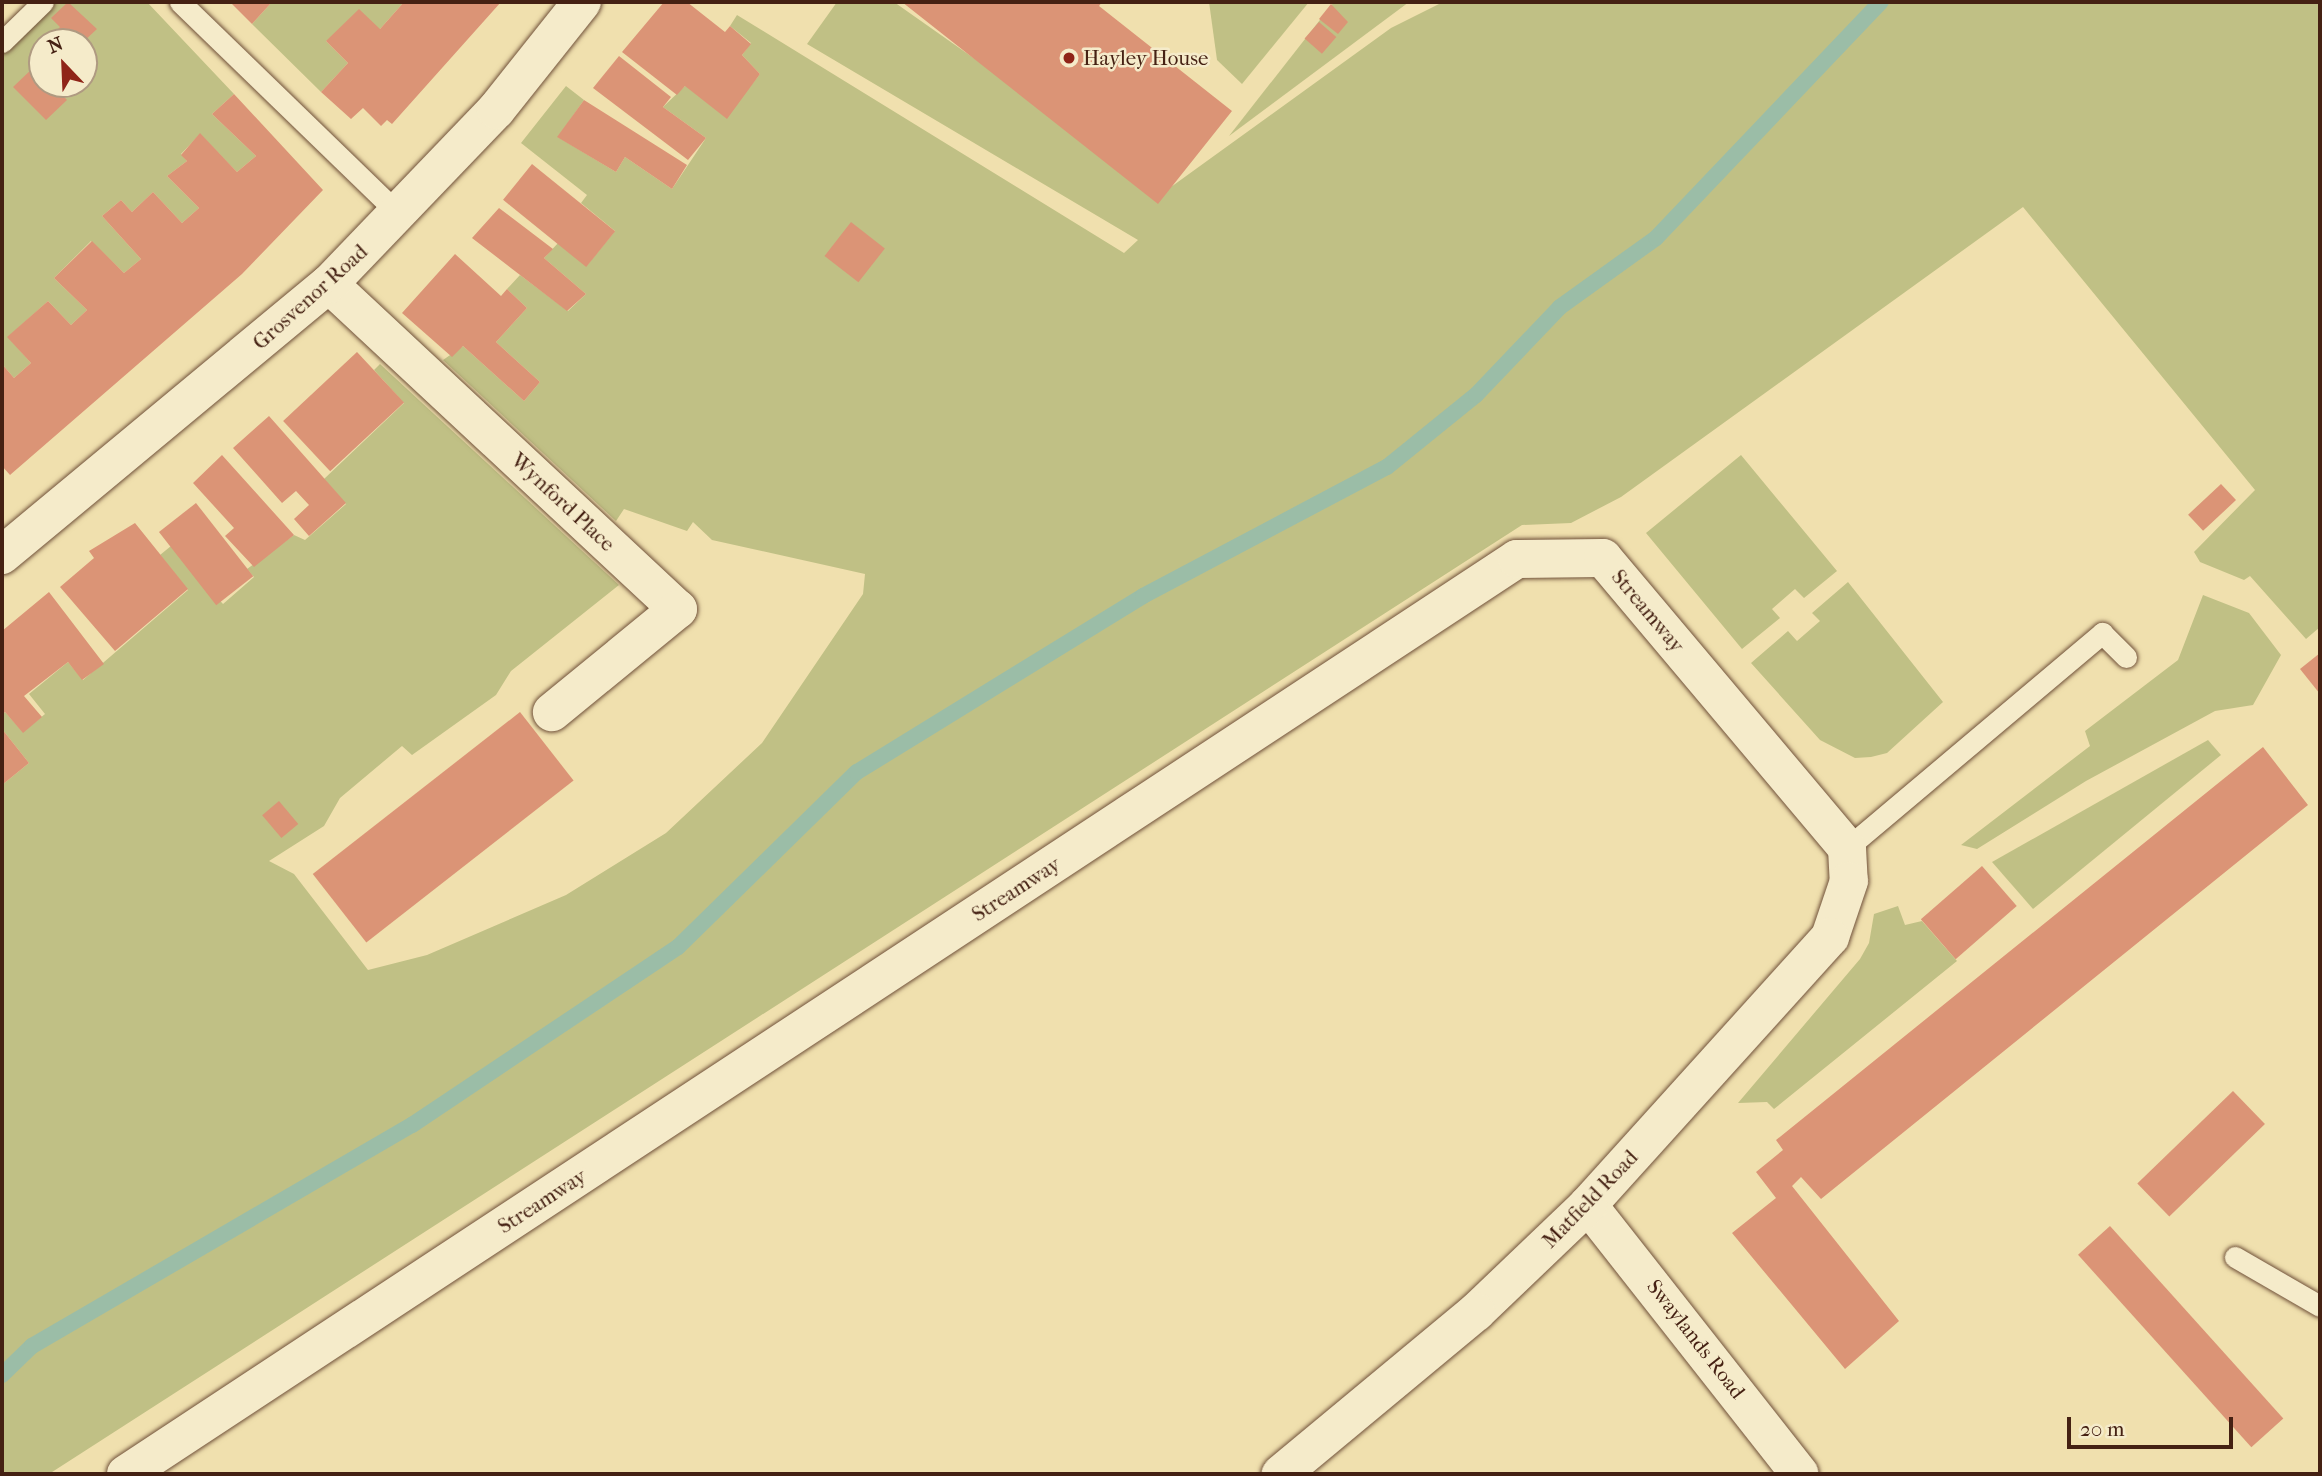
<!DOCTYPE html>
<html>
<head>
<meta charset="utf-8">
<style>
	body { margin:0 }
	#map { position:relative; width:2322px; height:1476px; overflow:hidden; background:#f0e0ae; font-family:"IM FELL French Canon",serif }
	div>[style] { position:absolute }
	.green>* { inset:0; background:#c0c085 }
	.stream>* { height:16px; margin:-8px; padding:0 8px; transform-origin:8px; border-radius:8px; background:#9bbda7 }
	.building>* { inset:0; background:#db9476; transform-origin:0 0 }
	.roads { filter:drop-shadow(0 0 2px #70513a) drop-shadow(0 0 2px #70513a) }
	.service>* { height:21px; margin:-10.5px; padding:0 10.5px; transform-origin:10.5px; border-radius:10.5px; background:#f5ebca }
	.minor>* { height:38px; margin:-19px; padding:0 19px; transform-origin:19px; border-radius:19px; background:#f5ebca }
	.dots>* { width:19px; height:19px; translate:-50% -50%; box-sizing:border-box; border:4px solid #f5ebca; border-radius:50% }
	span { translate:-50% -50%; white-space:nowrap; text-align:center; line-height:1.15; -webkit-text-stroke:5px #f5ebca; paint-order:stroke }
	.poi-label { font-size:21px; color:#452113 }
	.left { translate:0 -50%; text-align:left }
	.street-label { font-size:21px; color:#452113 }
	.frame { position:absolute; inset:0; border:4px solid #452113; pointer-events:none }
	.north { position:absolute; left:28px; top:28px; width:70px; height:70px; box-sizing:border-box; background:#f5ebca; border:2px solid #af9a81; border-radius:50%; rotate:337deg; font-size:19px; font-weight:700; line-height:28px; text-align:center; color:#452113 }
	.north::after { content:''; display:block; margin:auto; width:24px; height:32px; background:#8f2418; clip-path:polygon(50% 0,100% 100%,50% 72%,0 100%) }
	.scale { position:absolute; left:2067px; top:1417px; width:166px; height:32px; box-sizing:border-box; border:4px solid #452113; border-top:0; padding-left:9px; font-size:21px; line-height:24px; white-space:nowrap; color:#452113; -webkit-text-stroke:5px #f5ebca; paint-order:stroke }
</style>
</head>
<body>
<div id="map">
	<div class="green">
		<i style="clip-path:polygon(evenodd,55px 2px,147px 2px,234px 94px,212px 114px,256px 156px,237px 172px,200px 134px,181px 154px,187px 161px,167px 176px,199px 208px,182px 223px,153px 192px,132px 212px,121px 200px,102px 216px,141px 259px,124px 273px,91px 241px,54px 278px,87px 310px,71px 325px,48px 301px,8px 337px,31px 363px,14px 378px,2px 364px,2px 55px,55px 2px,42px 42px,84px 42px,84px 84px,42px 84px,42px 42px)"></i>
		<i style="clip-path:polygon(272px 2px,404px 2px,380px 29px,326px 41px,348px 63px,321px 92px,252px 24px)"></i>
		<i style="clip-path:polygon(837px 2px,894px 2px,1164px 192px,1391px 28px,1443px 2px,2320px 2px,2320px 627px,2306px 639px,2250px 576px,2244px 580px,2200px 562px,2194px 552px,2255px 490px,2023px 207px,1621px 497px,1571px 523px,1522px 525px,49px 1474px,2px 1474px,2px 785px,29px 763px,2px 729px,2px 715px,5px 712px,23px 732px,45px 714px,29px 694px,68px 662px,83px 680px,188px 590px,160px 555px,171px 546px,223px 604px,254px 577px,247px 569px,294px 535px,305px 540px,346px 504px,324px 479px,404px 403px,374px 370px,380px 364px,619px 585px,511px 671px,496px 695px,412px 755px,402px 746px,340px 798px,324px 826px,269px 861px,294px 874px,368px 970px,427px 955px,566px 895px,666px 833px,762px 743px,863px 594px,865px 574px,712px 540px,693px 522px,687px 531px,624px 509px,616px 521px,443px 360px,463px 346px,524px 401px,540px 382px,496px 342px,527px 308px,507px 289px,520px 275px,568px 311px,586px 294px,544px 258px,559px 242px,588px 264px,615px 231px,581px 203px,587px 195px,521px 143px,566px 86px,584px 100px,558px 137px,616px 172px,625px 157px,672px 189px,706px 138px,663px 107px,685px 86px,745px 93px,760px 74px,742px 55px,751px 43px,730px 26px,737px 15px,1124px 253px,1138px 240px,807px 44px)"></i>
		<i style="clip-path:polygon(1209px 2px,1309px 2px,1242px 84px,1217px 60px)"></i>
		<i style="clip-path:polygon(1334px 2px,1409px 2px,1229px 136px)"></i>
		<i style="clip-path:polygon(1741px 455px,1837px 571px,1804px 598px,1795px 589px,1772px 609px,1780px 618px,1742px 649px,1646px 533px)"></i>
		<i style="clip-path:polygon(1848px 582px,1943px 702px,1887px 753px,1871px 757px,1855px 758px,1820px 740px,1751px 663px,1788px 631px,1797px 641px,1820px 621px,1812px 613px)"></i>
		<i style="clip-path:polygon(2203px 595px,2249px 613px,2281px 655px,2253px 705px,2215px 711px,2086px 781px,1977px 849px,1961px 845px,2090px 746px,2085px 731px,2178px 660px)"></i>
		<i style="clip-path:polygon(2208px 740px,2221px 755px,2033px 909px,1992px 862px)"></i>
		<i style="clip-path:polygon(1898px 906px,1905px 925px,1922px 921px,1957px 961px,1774px 1109px,1767px 1102px,1738px 1103px,1860px 959px,1869px 943px,1874px 914px)"></i>
	</div>
	<div class="stream">
		<i style="left:2px;top:1375px;width:42px;rotate:-44deg"></i>
		<i style="left:32px;top:1346px;width:440px;rotate:-30.2deg"></i>
		<i style="left:412px;top:1125px;width:320px;rotate:-33.8deg"></i>
		<i style="left:678px;top:947px;width:250px;rotate:-44.4deg"></i>
		<i style="left:857px;top:772px;width:336px;rotate:-31.6deg"></i>
		<i style="left:1143px;top:596px;width:276px;rotate:-27.9deg"></i>
		<i style="left:1387px;top:467px;width:114px;rotate:-39deg"></i>
		<i style="left:1476px;top:395px;width:122px;rotate:-46.3deg"></i>
		<i style="left:1560px;top:307px;width:118px;rotate:-35.7deg"></i>
		<i style="left:1656px;top:238px;width:326px;rotate:-46.4deg"></i>
	</div>
	<div class="building">
		<i style="clip-path:polygon(68px 2px,97px 29px,83px 42px,45px 42px,60px 27px,51px 18px)"></i>
		<i style="clip-path:polygon(230px 2px,272px 2px,252px 24px)"></i>
		<i style="clip-path:polygon(404px 2px,501px 2px,392px 124px,387px 120px,381px 126px,363px 108px,351px 119px,321px 92px,348px 63px,326px 41px,359px 9px,380px 29px)"></i>
		<i style="clip-path:polygon(664px 2px,687px 2px,725px 32px,730px 26px,751px 44px,742px 55px,760px 74px,727px 119px,685px 86px,677px 95px,622px 52px)"></i>
		<i style="clip-path:polygon(902px 2px,1102px 2px,1099px 6px,1232px 111px,1158px 204px)"></i>
		<i style="clip-path:polygon(1331px 4px,1348px 22px,1338px 34px,1319px 19px)"></i>
		<i style="left:1319px;top:22px;width:23px;height:22px;rotate:41deg"></i>
		<i style="clip-path:polygon(619px 56px,671px 97px,663px 107px,706px 138px,688px 160px,593px 88px)"></i>
		<i style="clip-path:polygon(35px 66px,42px 84px,52px 84px,67px 100px,46px 120px,13px 87px)"></i>
		<i style="clip-path:polygon(234px 94px,323px 190px,242px 274px,10px 475px,2px 466px,2px 364px,14px 378px,31px 363px,7px 337px,48px 301px,71px 325px,87px 310px,54px 278px,92px 241px,124px 273px,141px 259px,102px 216px,121px 200px,132px 212px,153px 192px,182px 223px,199px 208px,167px 176px,187px 161px,181px 155px,200px 133px,237px 172px,256px 156px,212px 114px)"></i>
		<i style="clip-path:polygon(584px 100px,687px 165px,672px 189px,625px 157px,616px 172px,557px 137px)"></i>
		<i style="left:532px;top:164px;width:107px;height:46px;rotate:39deg"></i>
		<i style="clip-path:polygon(499px 208px,553px 249px,544px 258px,586px 294px,567px 311px,472px 238px)"></i>
		<i style="left:851px;top:222px;width:43px;height:43px;rotate:38deg"></i>
		<i style="clip-path:polygon(455px 254px,501px 296px,507px 289px,527px 308px,496px 342px,540px 382px,524px 401px,463px 346px,452px 357px,402px 313px)"></i>
		<i style="left:357px;top:352px;width:69px;height:101px;rotate:47deg"></i>
		<i style="clip-path:polygon(269px 416px,346px 503px,309px 536px,294px 519px,309px 505px,296px 491px,282px 503px,233px 448px)"></i>
		<i style="clip-path:polygon(222px 455px,294px 535px,254px 567px,225px 536px,234px 528px,193px 483px)"></i>
		<i style="left:2221px;top:484px;width:22px;height:45px;rotate:47deg"></i>
		<i style="left:196px;top:503px;width:93px;height:47px;rotate:52deg"></i>
		<i style="clip-path:polygon(135px 523px,188px 589px,115px 651px,60px 587px,94px 558px,89px 551px)"></i>
		<i style="clip-path:polygon(49px 592px,104px 664px,82px 680px,68px 662px,24px 696px,42px 717px,23px 733px,5px 712px,2px 715px,2px 631px)"></i>
		<i style="clip-path:polygon(2320px 653px,2320px 694px,2300px 669px)"></i>
		<i style="left:520px;top:712px;width:87px;height:263px;rotate:52deg"></i>
		<i style="clip-path:polygon(2px 729px,29px 763px,2px 785px)"></i>
		<i style="clip-path:polygon(2263px 747px,2308px 805px,1821px 1199px,1801px 1177px,1792px 1186px,1899px 1321px,1845px 1369px,1732px 1233px,1776px 1198px,1756px 1172px,1783px 1150px,1776px 1140px)"></i>
		<i style="left:279px;top:801px;width:30px;height:22px;rotate:50deg"></i>
		<i style="left:1982px;top:866px;width:53px;height:81px;rotate:49deg"></i>
		<i style="left:2233px;top:1091px;width:46px;height:133px;rotate:46deg"></i>
		<i style="left:2110px;top:1226px;width:259px;height:43px;rotate:48deg"></i>
	</div>
	<div class="roads">
		<div class="service">
			<i style="left:180px;top:2px;width:303px;rotate:44.1deg"></i>
			<i style="left:2px;top:42px;width:57px;rotate:-44.3deg"></i>
			<i style="left:1847px;top:848px;width:334px;rotate:-40.1deg"></i>
			<i style="left:2102px;top:633px;width:34px;rotate:45deg"></i>
			<i style="left:2235px;top:1257px;width:98px;rotate:30deg"></i>
		</div>
		<div class="minor">
			<i style="left:329px;top:284px;width:477px;rotate:43deg"></i>
			<i style="left:678px;top:609px;width:163px;rotate:140.7deg"></i>
			<i style="left:2px;top:555px;width:425px;rotate:-39.7deg"></i>
			<i style="left:329px;top:284px;width:241px;rotate:-46.2deg"></i>
			<i style="left:496px;top:110px;width:138px;rotate:-51.5deg"></i>
			<i style="left:1588px;top:1205px;width:342px;rotate:51.8deg"></i>
			<i style="left:126px;top:1474px;width:1665px;rotate:-33.34deg"></i>
			<i style="left:1517px;top:559px;width:86px;rotate:-0.7deg"></i>
			<i style="left:1603px;top:558px;width:379px;rotate:49.9deg"></i>
			<i style="left:1847px;top:848px;width:33px;rotate:87deg"></i>
			<i style="left:1849px;top:881px;width:59px;rotate:108.7deg"></i>
			<i style="left:1830px;top:937px;width:361px;rotate:132.1deg"></i>
			<i style="left:1588px;top:1205px;width:155px;rotate:136.3deg"></i>
			<i style="left:1476px;top:1312px;width:254px;rotate:140.3deg"></i>
		</div>
	</div>
	<div class="dots">
		<i style="left:1069px;top:58px;background:#8f2418"></i>
	</div>
	<div class="poi-label">
		<span class="left" style="left:1083px;top:58px">Hayley House</span>
	</div>
	<div class="street-label">
		<span style="left:310px;top:297px;rotate:-42deg">Grosvenor Road</span>
		<span style="left:563px;top:502px;rotate:43deg">Wynford Place</span>
		<span style="left:1648px;top:611px;rotate:50deg">Streamway</span>
		<span style="left:1016px;top:889px;rotate:-33deg">Streamway</span>
		<span style="left:1590px;top:1199px;rotate:-46deg">Matfield Road</span>
		<span style="left:542px;top:1201px;rotate:-33deg">Streamway</span>
		<span style="left:1696px;top:1339px;rotate:52deg">Swaylands Road</span>
	</div>
	<div class="frame"></div>
	<div class="north">N</div>
	<div class="scale">20 m</div>
</div>
</body>
</html>
